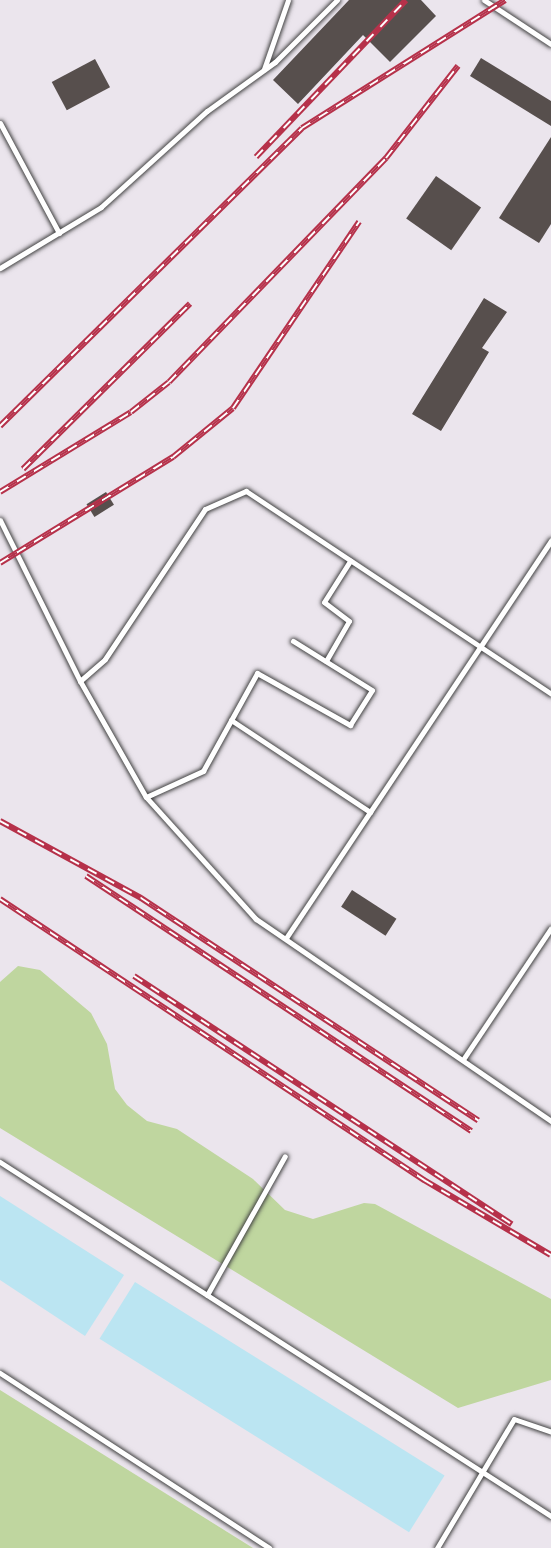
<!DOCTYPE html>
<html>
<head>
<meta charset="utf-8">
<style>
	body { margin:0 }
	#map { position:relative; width:551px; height:1548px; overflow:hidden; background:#fefaf3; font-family:Bitter,serif }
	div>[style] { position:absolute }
	.industrial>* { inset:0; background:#ebe5ed; transform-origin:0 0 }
	.forest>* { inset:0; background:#bfd69f }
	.water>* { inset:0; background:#bbe5f2; transform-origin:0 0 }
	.building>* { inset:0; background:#574f4d; transform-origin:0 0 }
	.roads { filter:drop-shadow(0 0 2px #424242) drop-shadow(0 0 2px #424242) }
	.lane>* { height:5px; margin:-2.5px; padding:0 2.5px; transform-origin:2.5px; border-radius:2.5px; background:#fff }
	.rail>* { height:6px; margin-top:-3px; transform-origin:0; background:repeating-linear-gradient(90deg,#fff 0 10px,#b6314a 0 20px); box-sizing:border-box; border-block:2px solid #b6314a }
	span { translate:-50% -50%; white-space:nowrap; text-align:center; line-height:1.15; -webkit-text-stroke:7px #fff; paint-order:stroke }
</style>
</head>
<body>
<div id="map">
	<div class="industrial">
		<i style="left:0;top:0;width:551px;height:1548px"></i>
	</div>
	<div class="forest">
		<i style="clip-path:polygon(18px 966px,40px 970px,91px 1013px,107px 1044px,115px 1089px,127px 1105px,147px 1121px,177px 1129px,253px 1179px,285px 1210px,313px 1219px,364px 1203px,375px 1204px,551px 1299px,551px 1380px,458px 1408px,0 1128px,0 982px)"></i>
		<i style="clip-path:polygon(0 1390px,253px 1548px,0 1548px)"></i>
	</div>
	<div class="water">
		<i style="clip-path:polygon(0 1196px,124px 1275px,85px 1336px,0 1280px)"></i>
		<i style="left:135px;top:1282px;width:365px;height:67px;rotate:32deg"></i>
	</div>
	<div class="building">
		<i style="clip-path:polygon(349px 0,421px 0,436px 16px,390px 62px,363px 35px,298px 104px,273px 80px)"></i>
		<i style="clip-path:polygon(481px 58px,551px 101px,551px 126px,470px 76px)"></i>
		<i style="left:95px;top:59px;width:32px;height:49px;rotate:62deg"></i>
		<i style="clip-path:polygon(551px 137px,551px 224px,539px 243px,499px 218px)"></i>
		<i style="left:436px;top:176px;width:55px;height:52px;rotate:35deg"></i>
		<i style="clip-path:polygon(484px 298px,507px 312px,482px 348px,489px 352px,441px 431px,412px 414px)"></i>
		<i style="left:106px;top:492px;width:15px;height:23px;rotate:58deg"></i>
		<i style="left:352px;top:890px;width:53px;height:20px;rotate:33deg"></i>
	</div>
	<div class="roads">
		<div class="lane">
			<i style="left:484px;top:0;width:80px;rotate:33.3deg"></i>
			<i style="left:264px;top:69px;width:73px;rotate:-70.8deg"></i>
			<i style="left:0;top:123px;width:125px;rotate:61.8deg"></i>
			<i style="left:0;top:268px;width:118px;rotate:-31.1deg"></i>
			<i style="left:101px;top:207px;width:143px;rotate:-42.2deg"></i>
			<i style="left:207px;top:111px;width:84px;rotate:-35.8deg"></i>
			<i style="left:275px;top:62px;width:88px;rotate:-45deg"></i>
			<i style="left:0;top:520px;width:180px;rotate:63.6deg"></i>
			<i style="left:80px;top:681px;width:133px;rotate:60.4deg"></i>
			<i style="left:146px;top:797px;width:164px;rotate:48deg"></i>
			<i style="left:256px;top:919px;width:358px;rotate:34.4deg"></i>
			<i style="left:326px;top:661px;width:46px;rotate:-60.1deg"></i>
			<i style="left:349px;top:621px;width:31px;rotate:-143deg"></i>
			<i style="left:324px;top:602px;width:49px;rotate:-57.6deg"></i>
			<i style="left:80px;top:681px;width:33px;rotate:-41deg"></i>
			<i style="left:105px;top:659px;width:180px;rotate:-56.3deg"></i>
			<i style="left:205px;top:509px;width:45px;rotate:-23.7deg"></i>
			<i style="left:246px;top:491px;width:366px;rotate:33.6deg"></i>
			<i style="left:231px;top:720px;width:167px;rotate:33.5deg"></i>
			<i style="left:146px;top:797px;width:63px;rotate:-24.5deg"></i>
			<i style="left:203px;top:771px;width:112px;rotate:-61.1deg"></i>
			<i style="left:257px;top:673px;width:107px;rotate:29.2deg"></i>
			<i style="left:350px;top:725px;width:41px;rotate:-57.8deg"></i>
			<i style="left:372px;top:690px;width:93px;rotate:-148.2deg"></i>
			<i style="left:286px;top:938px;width:478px;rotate:-56.3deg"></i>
			<i style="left:464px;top:1058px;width:156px;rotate:-56.2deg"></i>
			<i style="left:0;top:1162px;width:655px;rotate:32.72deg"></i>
			<i style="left:207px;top:1295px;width:159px;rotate:-60.7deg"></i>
			<i style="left:0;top:1373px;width:321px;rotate:33deg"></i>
			<i style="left:437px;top:1548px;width:150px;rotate:-59.2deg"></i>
			<i style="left:514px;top:1419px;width:39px;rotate:19deg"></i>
		</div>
	</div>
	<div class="rail">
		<i style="left:256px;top:157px;width:217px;rotate:-46.3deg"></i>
		<i style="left:0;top:426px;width:424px;rotate:-44.6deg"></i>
		<i style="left:302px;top:128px;width:240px;rotate:-32.2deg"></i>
		<i style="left:23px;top:469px;width:235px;rotate:-44.7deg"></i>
		<i style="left:0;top:492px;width:153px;rotate:-31.4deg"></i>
		<i style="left:131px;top:412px;width:48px;rotate:-38.3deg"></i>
		<i style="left:169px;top:382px;width:312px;rotate:-45.9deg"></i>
		<i style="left:386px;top:158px;width:117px;rotate:-52deg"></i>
		<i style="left:0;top:563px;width:203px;rotate:-31.5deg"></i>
		<i style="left:173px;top:457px;width:77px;rotate:-39.2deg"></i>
		<i style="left:233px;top:408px;width:225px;rotate:-55.9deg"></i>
		<i style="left:0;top:821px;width:161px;rotate:28.6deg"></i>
		<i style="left:141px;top:898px;width:404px;rotate:33.4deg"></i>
		<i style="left:86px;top:876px;width:462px;rotate:33.5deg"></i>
		<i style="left:0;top:899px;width:509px;rotate:33.53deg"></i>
		<i style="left:424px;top:1180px;width:147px;rotate:30.6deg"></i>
		<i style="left:134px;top:976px;width:452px;rotate:33.3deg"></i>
	</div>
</div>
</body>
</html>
